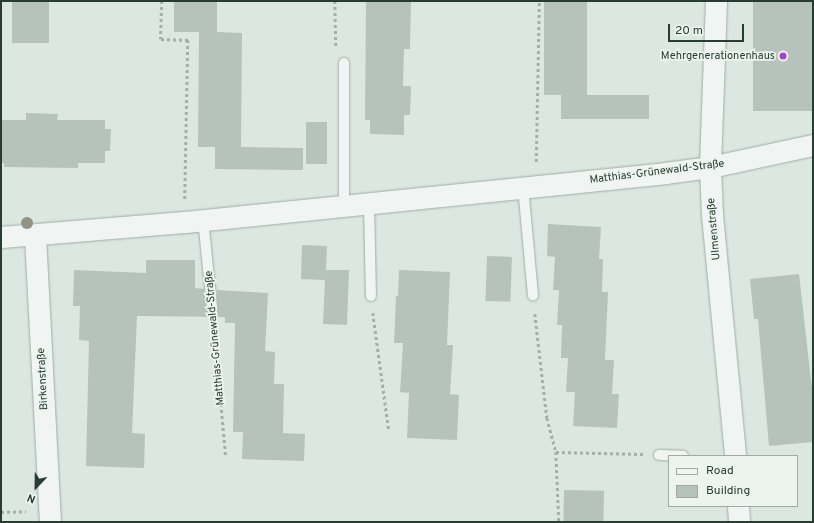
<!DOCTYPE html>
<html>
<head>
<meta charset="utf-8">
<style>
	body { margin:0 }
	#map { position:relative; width:814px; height:523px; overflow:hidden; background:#dde7e2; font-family:Overpass,sans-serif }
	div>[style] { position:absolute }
	.building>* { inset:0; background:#b5c3bc; transform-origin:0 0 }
	.path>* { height:2.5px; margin-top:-1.25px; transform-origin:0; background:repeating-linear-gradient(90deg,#a4afaa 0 3px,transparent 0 6px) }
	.roads { filter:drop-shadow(0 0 1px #9fada6) drop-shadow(0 0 1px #9fada6) }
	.service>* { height:10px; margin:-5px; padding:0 5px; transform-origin:5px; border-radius:5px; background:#f0f5f3 }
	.minor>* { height:21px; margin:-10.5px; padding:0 10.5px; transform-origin:10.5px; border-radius:10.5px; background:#f0f5f3 }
	.trees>* { width:12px; height:12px; margin:-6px; border-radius:50%; background:#949283 }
	.dots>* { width:11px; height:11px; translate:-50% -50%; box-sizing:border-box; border:2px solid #edf4f0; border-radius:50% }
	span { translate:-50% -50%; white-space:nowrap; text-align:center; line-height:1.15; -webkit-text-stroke:3.5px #edf4f0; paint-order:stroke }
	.poi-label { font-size:11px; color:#273d32 }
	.right { translate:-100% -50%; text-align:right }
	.street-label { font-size:11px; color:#273d32 }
	.frame { position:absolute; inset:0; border:2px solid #273d32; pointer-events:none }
	.legend { position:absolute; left:668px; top:455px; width:130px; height:52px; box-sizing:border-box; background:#edf4f0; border:1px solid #9eaba4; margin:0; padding:5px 7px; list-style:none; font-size:12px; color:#273d32 }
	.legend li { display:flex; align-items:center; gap:8px; height:20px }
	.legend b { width:20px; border:1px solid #9eaba4 }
	.north { position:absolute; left:16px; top:467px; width:40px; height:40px; -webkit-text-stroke:3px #edf4f0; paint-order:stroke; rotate:202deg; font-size:11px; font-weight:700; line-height:16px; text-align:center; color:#273d32 }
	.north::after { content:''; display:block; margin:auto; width:14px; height:18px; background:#273d32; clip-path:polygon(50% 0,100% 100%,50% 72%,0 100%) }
	.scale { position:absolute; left:668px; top:24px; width:76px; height:18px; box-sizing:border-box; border:2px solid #273d32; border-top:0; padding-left:5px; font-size:12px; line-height:14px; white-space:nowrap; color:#273d32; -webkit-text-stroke:3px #edf4f0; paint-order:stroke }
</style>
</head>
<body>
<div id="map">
	<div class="building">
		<i style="left:12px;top:1px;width:37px;height:42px"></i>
		<i style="clip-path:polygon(174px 1px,217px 1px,217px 32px,242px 33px,241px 147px,303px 148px,303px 170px,215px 169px,215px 147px,198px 147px,199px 32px,174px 32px)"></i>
		<i style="clip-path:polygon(366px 1px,411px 1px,410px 49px,404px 49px,403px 86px,411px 86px,410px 115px,404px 115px,404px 135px,370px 134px,370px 120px,365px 120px)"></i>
		<i style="clip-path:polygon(544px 1px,587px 1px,587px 95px,649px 95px,649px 119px,561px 119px,561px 95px,544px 95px)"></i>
		<i style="left:753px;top:1px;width:60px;height:110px"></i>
		<i style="clip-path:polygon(26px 113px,58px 114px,57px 120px,105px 120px,105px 129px,111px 129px,110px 151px,105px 151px,105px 163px,78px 163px,78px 168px,4px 167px,4px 163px,1px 163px,1px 120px,26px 120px)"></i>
		<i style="left:306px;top:122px;width:21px;height:42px"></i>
		<i style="clip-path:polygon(548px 224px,601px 227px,599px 259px,603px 259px,602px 292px,608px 292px,605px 360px,614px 360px,612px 394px,619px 394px,617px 428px,573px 426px,575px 392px,566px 392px,568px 358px,561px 358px,562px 325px,557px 325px,559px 290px,553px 290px,555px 257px,547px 256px)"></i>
		<i style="clip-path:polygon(302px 245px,327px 246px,326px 270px,349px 270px,347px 325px,323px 324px,325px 280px,301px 279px)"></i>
		<i style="left:487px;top:256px;width:25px;height:45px;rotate:2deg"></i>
		<i style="clip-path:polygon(146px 260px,195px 260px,195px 288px,204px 289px,206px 309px,210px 314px,215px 313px,218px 310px,217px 290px,268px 293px,265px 351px,275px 352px,274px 384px,284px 384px,283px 433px,305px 434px,304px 461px,242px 459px,243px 432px,233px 432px,235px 323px,225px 323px,225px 317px,137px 316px,132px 433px,145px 434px,144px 468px,86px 466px,89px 341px,79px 340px,80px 306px,73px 306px,74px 270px,146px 273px)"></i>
		<i style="clip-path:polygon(399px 270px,450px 272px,447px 345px,453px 345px,450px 394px,459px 395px,457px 440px,407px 438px,409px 393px,400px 392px,403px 343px,394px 343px,396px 296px,398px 296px)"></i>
		<i style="clip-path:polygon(799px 274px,813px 398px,813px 442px,769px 446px,758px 319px,754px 319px,750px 279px)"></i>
		<i style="left:564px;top:490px;width:40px;height:32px;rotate:1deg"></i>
	</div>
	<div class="path">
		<i style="left:162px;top:1px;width:38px;rotate:92deg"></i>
		<i style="left:161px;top:39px;width:27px;rotate:2deg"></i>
		<i style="left:188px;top:40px;width:159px;rotate:91.1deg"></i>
		<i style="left:335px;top:1px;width:48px;rotate:88.8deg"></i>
		<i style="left:536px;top:162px;width:161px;rotate:-88.9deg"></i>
		<i style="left:373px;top:313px;width:119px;rotate:82.3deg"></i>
		<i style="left:535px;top:314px;width:105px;rotate:83.4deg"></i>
		<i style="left:547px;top:418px;width:35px;rotate:75deg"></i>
		<i style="left:556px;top:452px;width:70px;rotate:87.5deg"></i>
		<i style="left:214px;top:326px;width:132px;rotate:84.8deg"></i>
		<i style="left:556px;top:452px;width:87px;rotate:1.3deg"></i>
		<i style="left:1px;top:512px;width:25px;rotate:-2deg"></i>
	</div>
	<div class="roads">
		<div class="service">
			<i style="left:344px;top:63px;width:143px;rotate:90deg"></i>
			<i style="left:523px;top:186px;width:110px;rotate:84.8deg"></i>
			<i style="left:369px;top:203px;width:93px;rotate:88.8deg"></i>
			<i style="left:203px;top:219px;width:89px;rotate:84.2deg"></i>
			<i style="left:659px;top:455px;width:24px;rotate:2deg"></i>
		</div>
		<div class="minor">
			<i style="left:716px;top:1px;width:166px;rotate:92.1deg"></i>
			<i style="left:710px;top:167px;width:48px;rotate:87.6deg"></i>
			<i style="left:712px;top:215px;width:242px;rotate:84.5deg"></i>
			<i style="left:35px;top:236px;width:286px;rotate:87deg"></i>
			<i style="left:1px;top:237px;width:185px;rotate:-4.7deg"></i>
			<i style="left:185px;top:222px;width:482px;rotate:-5.8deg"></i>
			<i style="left:665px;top:173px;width:45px;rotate:-7.6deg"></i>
			<i style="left:710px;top:167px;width:105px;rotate:-12.1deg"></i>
			<i style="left:738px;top:506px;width:16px;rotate:86deg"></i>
		</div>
	</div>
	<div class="trees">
		<i style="left:27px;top:223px"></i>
	</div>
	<div class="dots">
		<i style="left:783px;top:56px;background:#a245c9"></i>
	</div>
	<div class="poi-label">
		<span class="right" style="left:775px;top:56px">Mehrgenerationenhaus</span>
	</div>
	<div class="street-label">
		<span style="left:657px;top:172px;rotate:-7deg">Matthias-Grünewald-Straße</span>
		<span style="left:714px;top:229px;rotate:-95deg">Ulmenstraße</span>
		<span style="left:215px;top:338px;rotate:-95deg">Matthias-Grünewald-Straße</span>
		<span style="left:43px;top:379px;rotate:-93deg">Birkenstraße</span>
	</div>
	<div class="frame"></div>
	<ul class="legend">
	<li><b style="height:5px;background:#f0f5f3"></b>Road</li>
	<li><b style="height:11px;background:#b5c3bc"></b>Building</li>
	</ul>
	<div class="north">N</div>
	<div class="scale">20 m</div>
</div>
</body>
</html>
